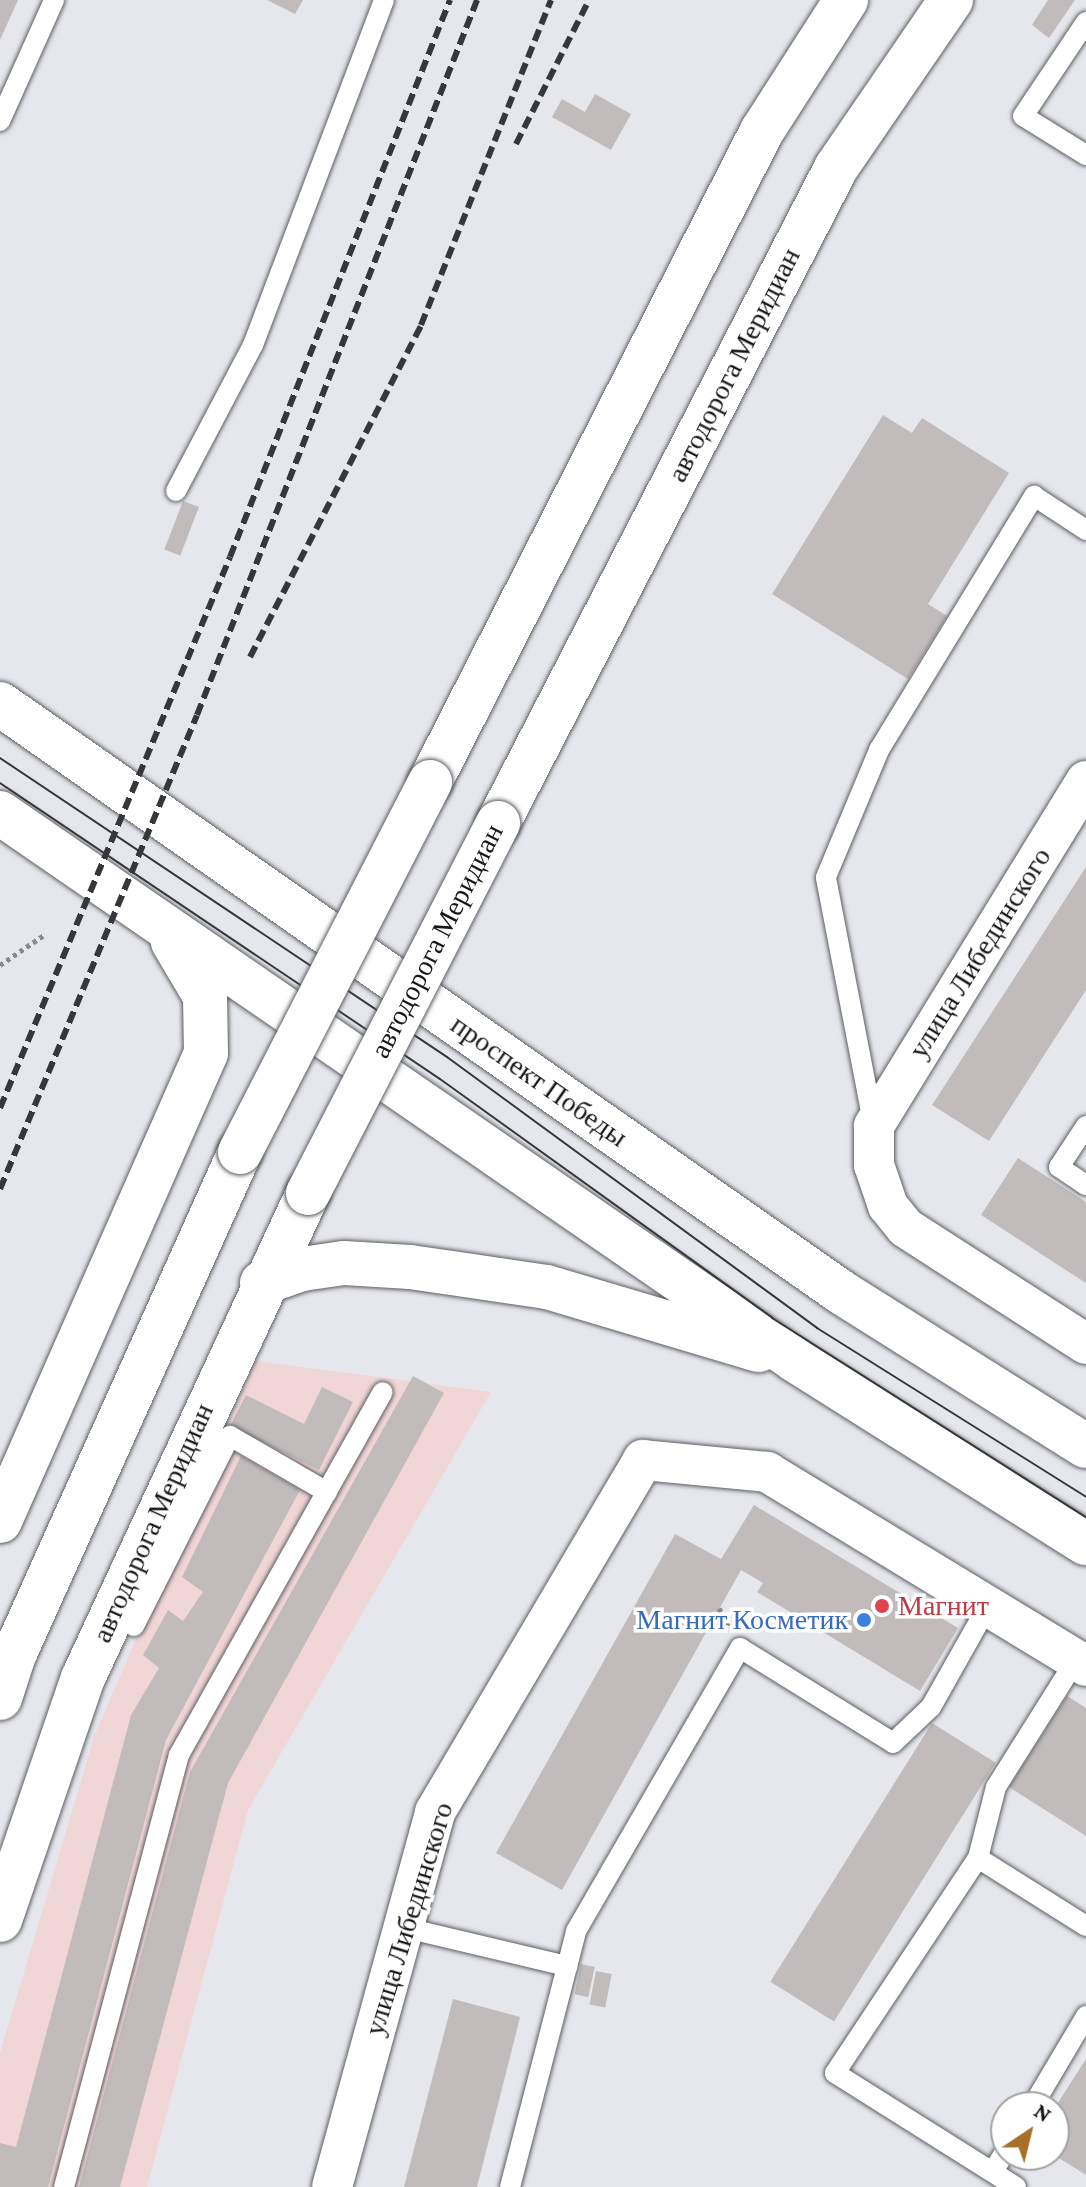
<!DOCTYPE html>
<html>
<head>
<meta charset="utf-8">
<style>
	body { margin:0 }
	#map { position:relative; width:1086px; height:2187px; overflow:hidden; background:#e5e7ec; font-family:"Crimson Pro",serif }
	div>[style] { position:absolute }
	.industrial>* { inset:0; background:#f1d6d7 }
	.building>* { inset:0; background:#c2bbbb; transform-origin:0 0 }
	.path>* { height:5px; margin-top:-2.5px; transform-origin:0; background:repeating-linear-gradient(90deg,#88898d 0 4px,transparent 0 8px) }
	.roads { filter:drop-shadow(0 0 2px #5c5e62) drop-shadow(0 0 2px #5c5e62) }
	.service>* { height:20px; margin:-10px; padding:0 10px; transform-origin:10px; border-radius:10px; background:#fff }
	.minor>* { height:40px; margin:-20px; padding:0 20px; transform-origin:20px; border-radius:20px; background:#fff }
	.primary>* { height:44px; margin:-22px; padding:0 22px; transform-origin:22px; border-radius:22px; background:#fff }
	.tram>* { height:2px; margin:-1px; padding:0 1px; transform-origin:1px; border-radius:1px; background:#36373a }
	.rail>* { height:6px; margin-top:-3px; transform-origin:0; background:repeating-linear-gradient(90deg,#36373a 0 12px,transparent 0 18px) }
	.bridges { filter:drop-shadow(0 0 2px #5c5e62) drop-shadow(0 0 2px #5c5e62) }
	.primary-bridge>* { height:44px; margin:-22px; padding:0 22px; transform-origin:22px; border-radius:22px; background:#fff }
	.dots>* { width:22px; height:22px; translate:-50% -50%; box-sizing:border-box; border:4px solid #fff; border-radius:50% }
	span { translate:-50% -50%; white-space:nowrap; text-align:center; line-height:1.15; -webkit-text-stroke:7px #fff; paint-order:stroke }
	.street-label { font-size:28px; color:#161719 }
	.health-label { font-size:28px; color:#be3a42 }
	.left { translate:0 -50%; text-align:left }
	.shop-label { font-size:28px; color:#366cbe }
	.right { translate:-100% -50%; text-align:right }
	.north { position:absolute; left:990px; top:2091px; width:80px; height:80px; box-sizing:border-box; background:#fff; border:2px solid #a2a2a3; border-radius:50%; rotate:35deg; font-size:22px; font-weight:700; line-height:32px; text-align:center; color:#161719 }
	.north::after { content:''; display:block; margin:auto; width:28px; height:36px; background:#a66f2b; clip-path:polygon(50% 0,100% 100%,50% 72%,0 100%) }
</style>
</head>
<body>
<div id="map">
	<div class="industrial">
		<i style="clip-path:polygon(256px 1361px,491px 1392px,248px 1810px,147px 2187px,0 2187px,0 2053px,95px 1734px)"></i>
	</div>
	<div class="building">
		<i style="clip-path:polygon(0 0,18px 0,0 40px)"></i>
		<i style="clip-path:polygon(267px 0,303px 0,295px 14px)"></i>
		<i style="clip-path:polygon(1048px 0,1075px 0,1049px 38px,1032px 25px)"></i>
		<i style="clip-path:polygon(595px 94px,631px 114px,611px 150px,552px 117px,562px 99px,585px 112px)"></i>
		<i style="clip-path:polygon(883px 415px,912px 433px,922px 418px,1009px 473px,928px 604px,947px 616px,908px 679px,772px 594px)"></i>
		<i style="left:183px;top:501px;width:17px;height:52px;rotate:21deg"></i>
		<i style="clip-path:polygon(1086px 867px,1086px 990px,989px 1141px,932px 1105px)"></i>
		<i style="clip-path:polygon(1018px 1158px,1086px 1202px,1086px 1283px,981px 1215px)"></i>
		<i style="clip-path:polygon(413px 1376px,444px 1393px,228px 1783px,120px 2187px,79px 2187px,190px 1772px)"></i>
		<i style="clip-path:polygon(322px 1387px,353px 1402px,319px 1470px,230px 1426px,246px 1395px,304px 1424px)"></i>
		<i style="clip-path:polygon(241px 1456px,300px 1490px,166px 1740px,48px 2187px,0 2187px,0 2143px,16px 2147px,131px 1715px,159px 1668px,143px 1655px,168px 1610px,183px 1621px,203px 1592px,182px 1577px)"></i>
		<i style="clip-path:polygon(754px 1505px,958px 1628px,920px 1691px,757px 1592px,763px 1583px,741px 1570px,562px 1890px,496px 1853px,675px 1534px,721px 1559px)"></i>
		<i style="clip-path:polygon(1067px 1696px,1086px 1708px,1086px 1836px,1009px 1787px)"></i>
		<i style="left:932px;top:1723px;width:75px;height:305px;rotate:32deg"></i>
		<i style="left:581px;top:1964px;width:14px;height:31px;rotate:12deg"></i>
		<i style="left:596px;top:1971px;width:16px;height:34px;rotate:11deg"></i>
		<i style="clip-path:polygon(453px 1999px,520px 2017px,510px 2057px,477px 2187px,404px 2187px)"></i>
		<i style="clip-path:polygon(1086px 2059px,1086px 2175px,1054px 2155px,1054px 2109px)"></i>
	</div>
	<div class="path">
		<i style="left:0;top:965px;width:53px;rotate:-34.3deg"></i>
		<i style="left:719px;top:1608px;width:20px;rotate:63deg"></i>
	</div>
	<div class="roads">
		<div class="service">
			<i style="left:1086px;top:22px;width:113px;rotate:123.8deg"></i>
			<i style="left:1023px;top:116px;width:74px;rotate:31.8deg"></i>
			<i style="left:0;top:121px;width:133px;rotate:-65.9deg"></i>
			<i style="left:176px;top:491px;width:165px;rotate:-62.2deg"></i>
			<i style="left:253px;top:345px;width:369px;rotate:-69.2deg"></i>
			<i style="left:873px;top:1122px;width:249px;rotate:-100.9deg"></i>
			<i style="left:826px;top:877px;width:138px;rotate:-67.3deg"></i>
			<i style="left:879px;top:750px;width:298px;rotate:-58.6deg"></i>
			<i style="left:1034px;top:496px;width:62px;rotate:33.2deg"></i>
			<i style="left:1086px;top:1126px;width:49px;rotate:123.4deg"></i>
			<i style="left:1059px;top:1167px;width:32px;rotate:34deg"></i>
			<i style="left:134px;top:1626px;width:213px;rotate:-63.2deg"></i>
			<i style="left:230px;top:1436px;width:112px;rotate:30deg"></i>
			<i style="left:978px;top:1858px;width:128px;rotate:32.2deg"></i>
			<i style="left:402px;top:1927px;width:170px;rotate:13.3deg"></i>
			<i style="left:1032px;top:2107px;width:106px;rotate:-59.3deg"></i>
			<i style="left:994px;top:2170px;width:23px;rotate:-59deg"></i>
			<i style="left:64px;top:2187px;width:447px;rotate:-75.1deg"></i>
			<i style="left:179px;top:1755px;width:416px;rotate:-60.7deg"></i>
			<i style="left:510px;top:2187px;width:264px;rotate:-75.5deg"></i>
			<i style="left:576px;top:1931px;width:327px;rotate:-59.9deg"></i>
			<i style="left:740px;top:1648px;width:180px;rotate:31.8deg"></i>
			<i style="left:893px;top:1743px;width:52px;rotate:-43.5deg"></i>
			<i style="left:931px;top:1707px;width:116px;rotate:-60.6deg"></i>
			<i style="left:1016px;top:2187px;width:214px;rotate:-147.8deg"></i>
			<i style="left:835px;top:2073px;width:258px;rotate:-56.4deg"></i>
			<i style="left:978px;top:1858px;width:73px;rotate:-75.8deg"></i>
			<i style="left:996px;top:1787px;width:150px;rotate:-57.8deg"></i>
		</div>
		<div class="minor">
			<i style="left:1086px;top:781px;width:405px;rotate:121.6deg"></i>
			<i style="left:874px;top:1126px;width:39px;rotate:90deg"></i>
			<i style="left:874px;top:1165px;width:43px;rotate:71.1deg"></i>
			<i style="left:888px;top:1206px;width:28px;rotate:51deg"></i>
			<i style="left:906px;top:1228px;width:214px;rotate:32.8deg"></i>
			<i style="left:332px;top:2187px;width:389px;rotate:-74.6deg"></i>
			<i style="left:435px;top:1812px;width:409px;rotate:-59.4deg"></i>
			<i style="left:643px;top:1460px;width:125px;rotate:5.5deg"></i>
			<i style="left:767px;top:1472px;width:373px;rotate:31.3deg"></i>
		</div>
		<div class="primary">
			<i style="left:0;top:704px;width:1026px;rotate:34.96deg"></i>
			<i style="left:841px;top:1292px;width:289px;rotate:32.2deg"></i>
			<i style="left:430px;top:782px;width:731px;rotate:-62.98deg"></i>
			<i style="left:762px;top:131px;width:156px;rotate:-57.3deg"></i>
			<i style="left:0;top:813px;width:965px;rotate:34.53deg"></i>
			<i style="left:795px;top:1360px;width:344px;rotate:32.2deg"></i>
			<i style="left:498px;top:823px;width:737px;rotate:-62.7deg"></i>
			<i style="left:836px;top:168px;width:204px;rotate:-55.6deg"></i>
			<i style="left:262px;top:1283px;width:42px;rotate:-19.3deg"></i>
			<i style="left:302px;top:1269px;width:42px;rotate:-8.1deg"></i>
			<i style="left:344px;top:1263px;width:66px;rotate:3.5deg"></i>
			<i style="left:410px;top:1267px;width:138px;rotate:8.3deg"></i>
			<i style="left:547px;top:1287px;width:221px;rotate:16.6deg"></i>
			<i style="left:0;top:1521px;width:511px;rotate:-66.24deg"></i>
			<i style="left:206px;top:1053px;width:57px;rotate:-91deg"></i>
			<i style="left:205px;top:996px;width:63px;rotate:-120.7deg"></i>
			<i style="left:0;top:1698px;width:45px;rotate:-72deg"></i>
			<i style="left:14px;top:1655px;width:551px;rotate:-65.81deg"></i>
			<i style="left:0;top:1920px;width:256px;rotate:-71.1deg"></i>
			<i style="left:83px;top:1678px;width:535px;rotate:-65.11deg"></i>
		</div>
	</div>
	<div class="tram">
		<i style="left:0;top:758px;width:538px;rotate:33.78deg"></i>
		<i style="left:447px;top:1057px;width:459px;rotate:36.2deg"></i>
		<i style="left:817px;top:1328px;width:318px;rotate:32.1deg"></i>
		<i style="left:0;top:783px;width:530px;rotate:33.93deg"></i>
		<i style="left:440px;top:1079px;width:409px;rotate:35.7deg"></i>
		<i style="left:772px;top:1318px;width:372px;rotate:32.4deg"></i>
	</div>
	<div class="rail">
		<i style="left:516px;top:144px;width:161px;rotate:-63.1deg"></i>
		<i style="left:250px;top:657px;width:373px;rotate:-62.7deg"></i>
		<i style="left:421px;top:325px;width:350px;rotate:-68.2deg"></i>
		<i style="left:0;top:1108px;width:597px;rotate:-67.34deg"></i>
		<i style="left:230px;top:557px;width:599px;rotate:-68.45deg"></i>
		<i style="left:0;top:1189px;width:513px;rotate:-67.43deg"></i>
		<i style="left:197px;top:715px;width:768px;rotate:-68.61deg"></i>
	</div>
	<div class="bridges">
		<div class="primary-bridge">
			<i style="left:240px;top:1152px;width:416px;rotate:-62.8deg"></i>
			<i style="left:308px;top:1193px;width:416px;rotate:-62.8deg"></i>
		</div>
	</div>
	<div class="dots">
		<i style="left:882px;top:1606px;background:#e0444e"></i>
		<i style="left:864px;top:1620px;background:#3f7fe0"></i>
	</div>
	<div class="street-label">
		<span style="left:734px;top:365px;rotate:-63deg">автодорога Меридиан</span>
		<span style="left:437px;top:941px;rotate:-63deg">автодорога Меридиан</span>
		<span style="left:980px;top:953px;rotate:-58deg">улица Либединского</span>
		<span style="left:539px;top:1081px;rotate:35deg">проспект Победы</span>
		<span style="left:153px;top:1523px;rotate:-66deg">автодорога Меридиан</span>
		<span style="left:409px;top:1919px;rotate:-73deg">улица Либединского</span>
	</div>
	<div class="health-label">
		<span class="left" style="left:898px;top:1606px">Магнит</span>
	</div>
	<div class="shop-label">
		<span class="right" style="left:848px;top:1620px">Магнит Косметик</span>
	</div>
	<div class="north">N</div>
</div>
</body>
</html>
